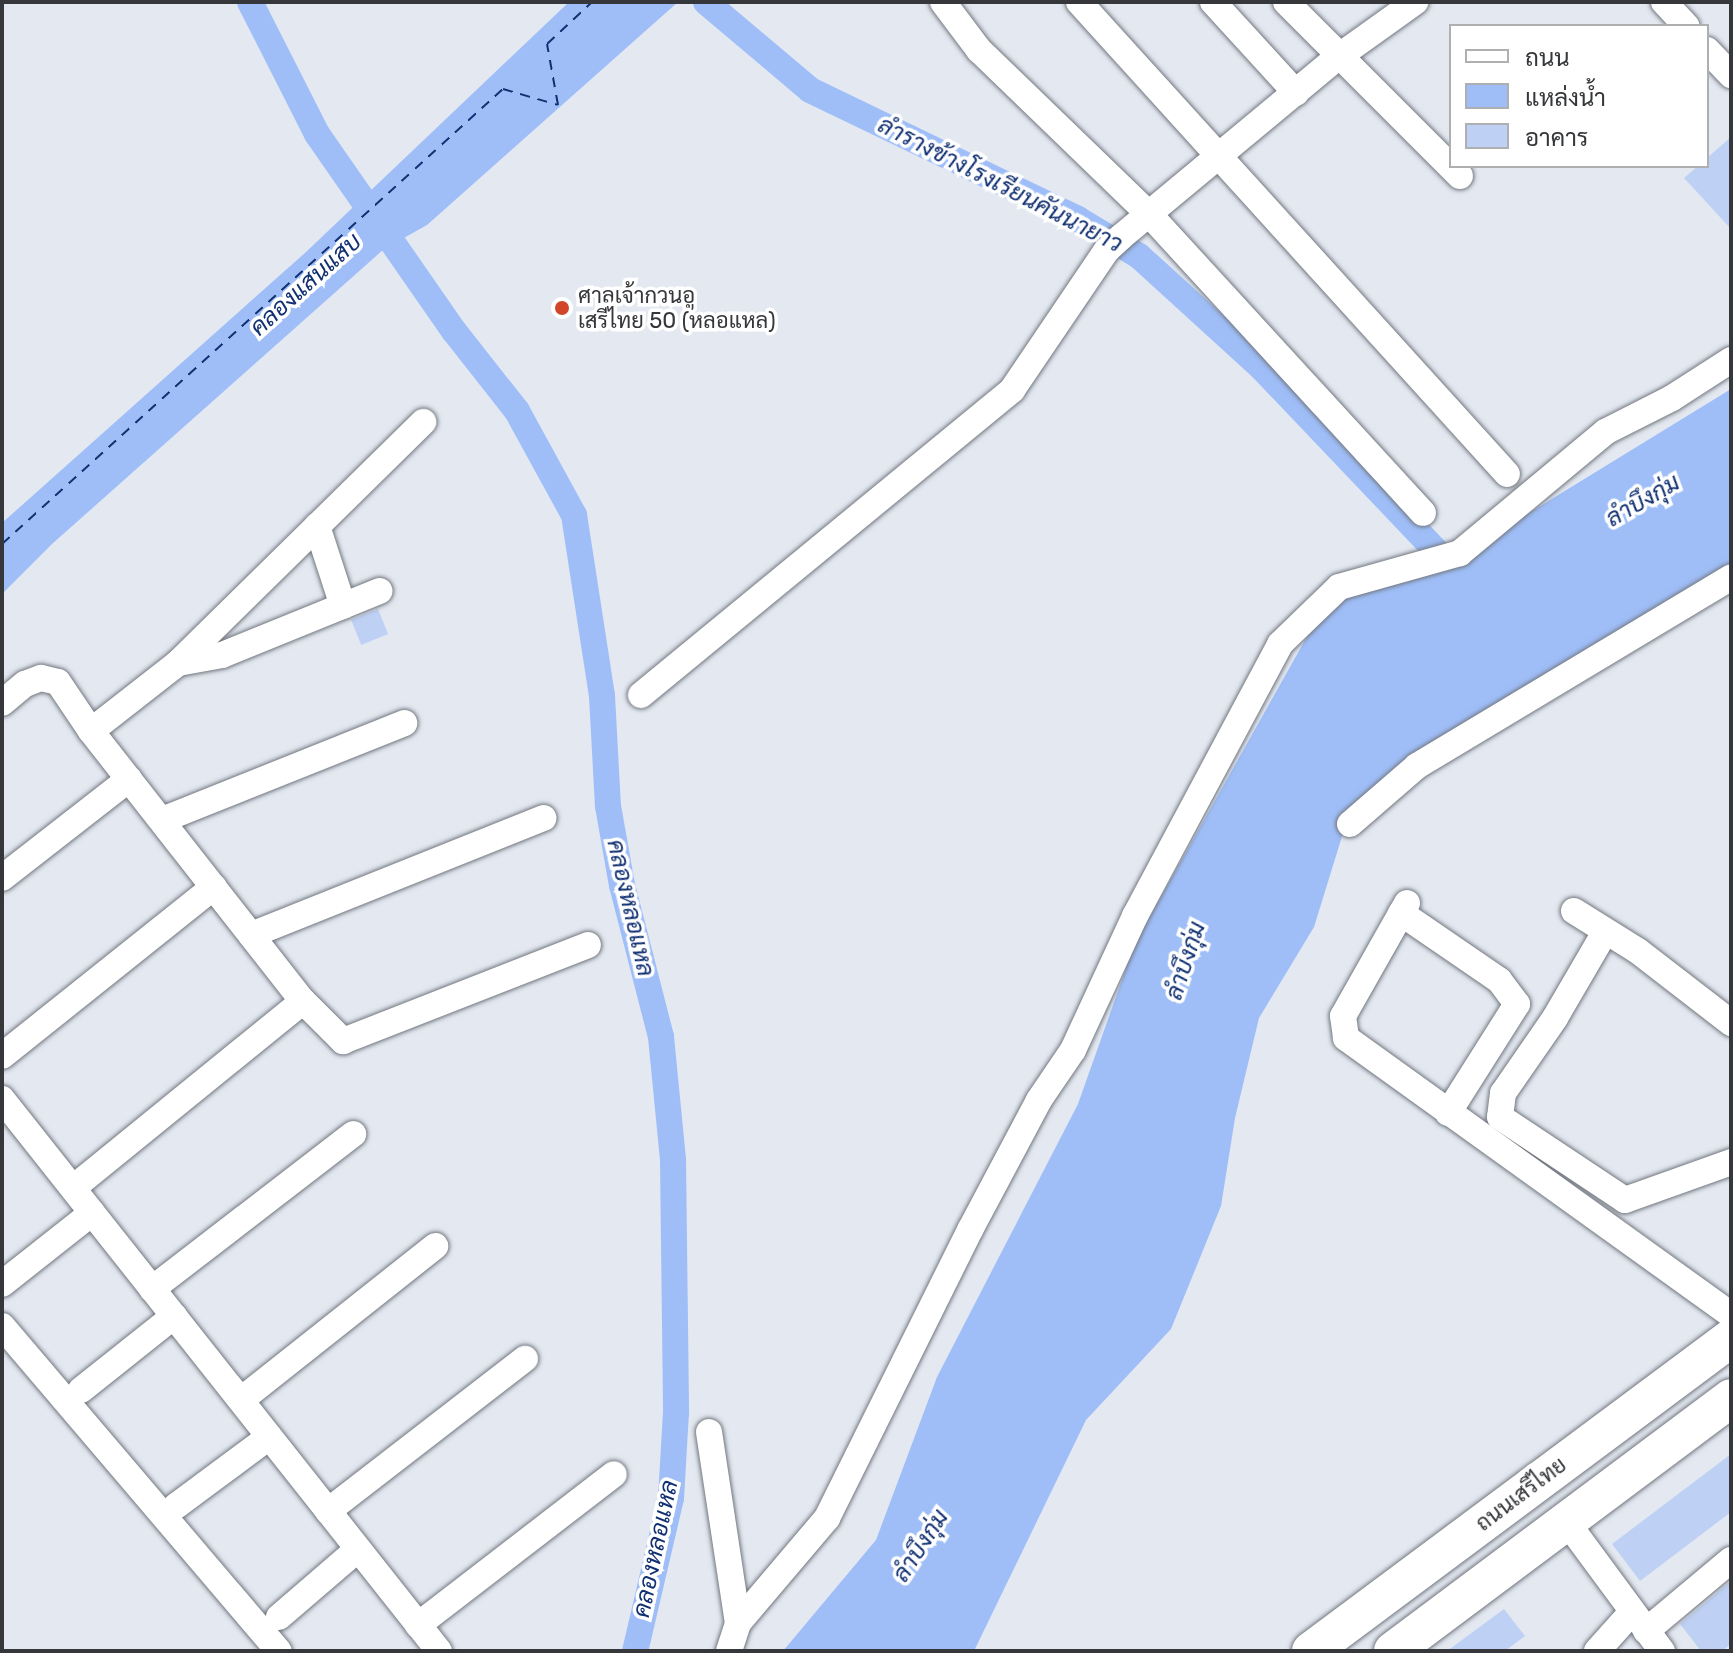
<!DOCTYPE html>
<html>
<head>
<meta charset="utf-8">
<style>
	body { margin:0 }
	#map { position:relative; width:1733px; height:1653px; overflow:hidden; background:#e3e8f1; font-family:Rubik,Sarabun,sans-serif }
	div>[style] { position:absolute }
	.water>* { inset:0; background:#9fbef8 }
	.canal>* { height:26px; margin:-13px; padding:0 13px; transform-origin:13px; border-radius:13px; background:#9fbef8 }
	.ferry>* { height:2px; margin-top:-1px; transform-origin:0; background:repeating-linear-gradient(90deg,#113072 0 10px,transparent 0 18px) }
	.building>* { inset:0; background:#bed1f5; transform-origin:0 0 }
	.roads { filter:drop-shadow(0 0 2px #72777f) drop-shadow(0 0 2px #72777f) }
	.street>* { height:26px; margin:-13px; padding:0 13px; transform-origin:13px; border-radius:13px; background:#fff }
	.secondary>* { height:38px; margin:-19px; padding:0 19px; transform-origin:19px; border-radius:19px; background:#fff }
	.dots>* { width:22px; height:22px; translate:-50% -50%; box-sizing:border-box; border:4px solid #fff; border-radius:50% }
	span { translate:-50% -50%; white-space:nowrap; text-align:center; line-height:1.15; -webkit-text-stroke:7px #fff; paint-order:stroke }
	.poi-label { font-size:22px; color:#35373a }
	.left { translate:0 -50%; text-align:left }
	.street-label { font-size:22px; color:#35373a }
	.water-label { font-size:24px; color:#113072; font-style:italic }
	.frame { position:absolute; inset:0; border:4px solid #35373a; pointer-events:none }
	.legend { position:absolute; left:1449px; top:24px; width:260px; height:144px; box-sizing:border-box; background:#fff; border:2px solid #aeafb0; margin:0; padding:10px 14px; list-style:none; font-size:24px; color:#35373a }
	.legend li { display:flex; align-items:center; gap:16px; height:40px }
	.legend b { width:40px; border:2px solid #aeafb0 }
</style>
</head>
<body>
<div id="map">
	<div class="water">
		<i style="clip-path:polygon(569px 2px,678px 2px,427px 225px,384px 249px,52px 544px,2px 594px,2px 523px,306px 252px)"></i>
		<i style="clip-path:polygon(1731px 389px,1731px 569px,1348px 817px,1314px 927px,1259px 1018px,1235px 1118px,1221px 1206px,1171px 1329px,1086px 1420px,974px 1651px,783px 1651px,876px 1540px,937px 1377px,1078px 1104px,1135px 943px,1331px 594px,1480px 543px)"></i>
	</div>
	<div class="canal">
		<i style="left:250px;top:2px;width:148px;rotate:63.1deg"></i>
		<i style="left:317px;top:134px;width:240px;rotate:55.2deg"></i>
		<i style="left:454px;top:331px;width:102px;rotate:51.8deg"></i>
		<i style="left:517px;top:411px;width:119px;rotate:61.3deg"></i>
		<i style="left:574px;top:515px;width:183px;rotate:81.2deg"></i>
		<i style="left:602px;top:696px;width:110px;rotate:86.9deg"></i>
		<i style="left:608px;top:806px;width:80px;rotate:80deg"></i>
		<i style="left:622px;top:885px;width:157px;rotate:75.6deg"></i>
		<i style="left:661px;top:1037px;width:124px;rotate:84.4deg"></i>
		<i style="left:673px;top:1160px;width:252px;rotate:89.3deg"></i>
		<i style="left:676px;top:1412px;width:86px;rotate:93.3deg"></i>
		<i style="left:671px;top:1498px;width:157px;rotate:103.2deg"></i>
		<i style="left:706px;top:2px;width:136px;rotate:40.2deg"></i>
		<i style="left:810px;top:90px;width:297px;rotate:25.7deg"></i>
		<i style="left:1078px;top:219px;width:71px;rotate:31.2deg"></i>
		<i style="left:1139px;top:256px;width:165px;rotate:42.3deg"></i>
		<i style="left:1261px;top:367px;width:284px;rotate:46.4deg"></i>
	</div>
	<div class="ferry">
		<i style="left:2px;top:544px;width:677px;rotate:-42.25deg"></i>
		<i style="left:503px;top:89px;width:57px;rotate:16.2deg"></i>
		<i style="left:558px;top:105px;width:62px;rotate:-100.2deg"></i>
		<i style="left:547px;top:44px;width:62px;rotate:-43deg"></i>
	</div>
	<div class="building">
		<i style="clip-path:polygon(1731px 137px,1731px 229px,1684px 178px,1698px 166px,1707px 166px,1707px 158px)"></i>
		<i style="left:378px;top:609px;width:27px;height:29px;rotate:68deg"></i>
		<i style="clip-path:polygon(1731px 1454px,1731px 1512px,1640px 1581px,1612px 1544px)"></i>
		<i style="clip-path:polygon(1731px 1581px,1731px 1644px,1722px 1651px,1701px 1651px,1680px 1624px)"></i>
		<i style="clip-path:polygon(1504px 1609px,1525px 1636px,1505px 1651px,1447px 1651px)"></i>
	</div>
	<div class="roads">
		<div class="street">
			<i style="left:943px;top:2px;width:60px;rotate:53.1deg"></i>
			<i style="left:979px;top:50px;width:238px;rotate:44deg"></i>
			<i style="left:1150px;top:215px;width:404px;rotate:47.5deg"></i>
			<i style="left:1079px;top:2px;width:637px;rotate:47.8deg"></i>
			<i style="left:1213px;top:2px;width:123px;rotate:47.6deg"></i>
			<i style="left:1286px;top:2px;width:246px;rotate:45deg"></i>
			<i style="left:1664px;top:2px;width:33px;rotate:47deg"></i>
			<i style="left:1707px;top:50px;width:35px;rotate:46deg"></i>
			<i style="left:317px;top:526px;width:84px;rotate:72deg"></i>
			<i style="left:178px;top:663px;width:45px;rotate:-10.3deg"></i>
			<i style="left:222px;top:655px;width:170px;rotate:-22.1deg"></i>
			<i style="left:641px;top:695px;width:480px;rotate:-39.4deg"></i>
			<i style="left:1012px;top:390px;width:168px;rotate:-55.9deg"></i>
			<i style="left:1106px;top:251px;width:21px;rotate:-43deg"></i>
			<i style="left:1121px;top:237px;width:282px;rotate:-39.7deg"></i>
			<i style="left:1338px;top:57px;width:95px;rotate:-35.5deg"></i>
			<i style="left:2px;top:703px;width:30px;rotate:-40deg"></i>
			<i style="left:25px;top:684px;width:17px;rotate:-21deg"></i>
			<i style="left:41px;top:678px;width:17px;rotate:13deg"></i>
			<i style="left:58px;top:682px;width:59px;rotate:56deg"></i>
			<i style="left:91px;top:731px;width:110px;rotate:-38deg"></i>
			<i style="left:178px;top:663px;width:344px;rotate:-44.5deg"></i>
			<i style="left:91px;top:731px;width:343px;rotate:51.9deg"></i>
			<i style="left:303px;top:1001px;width:57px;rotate:45deg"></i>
			<i style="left:343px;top:1041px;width:263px;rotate:-21.4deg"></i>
			<i style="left:162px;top:820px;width:261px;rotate:-21.8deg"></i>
			<i style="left:1350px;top:824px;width:89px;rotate:-40.9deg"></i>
			<i style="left:1417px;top:766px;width:366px;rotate:-31deg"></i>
			<i style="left:2px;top:878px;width:161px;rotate:-37.9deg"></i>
			<i style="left:1407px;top:903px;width:130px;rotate:119.5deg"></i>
			<i style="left:1343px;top:1016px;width:22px;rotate:82deg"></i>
			<i style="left:1346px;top:1038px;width:474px;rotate:35.7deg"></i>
			<i style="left:1574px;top:911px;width:75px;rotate:32deg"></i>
			<i style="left:1638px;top:951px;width:118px;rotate:37.7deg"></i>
			<i style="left:1401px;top:913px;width:119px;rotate:34.4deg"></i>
			<i style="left:1499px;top:980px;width:30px;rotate:53deg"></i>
			<i style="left:1517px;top:1004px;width:129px;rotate:122.3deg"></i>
			<i style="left:1605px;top:932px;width:99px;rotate:120.2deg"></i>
			<i style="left:1555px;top:1018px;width:91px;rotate:124.7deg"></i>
			<i style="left:1503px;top:1093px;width:24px;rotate:97deg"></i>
			<i style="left:1500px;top:1117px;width:150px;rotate:33.6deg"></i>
			<i style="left:1625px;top:1200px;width:113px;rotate:-19.7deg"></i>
			<i style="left:251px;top:935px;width:315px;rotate:-21.8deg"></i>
			<i style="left:2px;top:1056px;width:271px;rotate:-38.6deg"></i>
			<i style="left:2px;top:1099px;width:704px;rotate:51.63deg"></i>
			<i style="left:73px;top:1188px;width:296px;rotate:-39.1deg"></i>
			<i style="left:2px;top:1284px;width:115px;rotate:-38.3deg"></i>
			<i style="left:152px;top:1289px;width:254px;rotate:-37.6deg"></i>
			<i style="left:2px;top:1326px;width:427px;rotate:49.6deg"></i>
			<i style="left:81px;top:1390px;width:119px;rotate:-38.5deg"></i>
			<i style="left:241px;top:1400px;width:248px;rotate:-38.4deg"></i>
			<i style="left:709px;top:1432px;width:193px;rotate:81.4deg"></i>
			<i style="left:176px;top:1506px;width:116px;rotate:-36.6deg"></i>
			<i style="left:328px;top:1511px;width:249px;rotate:-37.7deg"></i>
			<i style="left:1566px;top:1521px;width:162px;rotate:53.6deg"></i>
			<i style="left:279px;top:1617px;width:104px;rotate:-40.7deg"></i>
			<i style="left:418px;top:1625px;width:247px;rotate:-37.6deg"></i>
			<i style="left:1646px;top:1631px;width:111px;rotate:-39.9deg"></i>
			<i style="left:729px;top:1651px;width:29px;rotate:-72deg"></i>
			<i style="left:738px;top:1623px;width:138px;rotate:-49.7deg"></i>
			<i style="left:827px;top:1518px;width:322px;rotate:-63.6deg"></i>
			<i style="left:970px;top:1230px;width:147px;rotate:-62deg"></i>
			<i style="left:1039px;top:1100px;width:60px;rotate:-55.8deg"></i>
			<i style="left:1073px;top:1050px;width:148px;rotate:-65.2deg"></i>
			<i style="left:1135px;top:916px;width:308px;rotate:-61.9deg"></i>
			<i style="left:1280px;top:644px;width:82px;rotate:-44deg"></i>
			<i style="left:1339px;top:587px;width:126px;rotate:-15.7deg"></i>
			<i style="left:1460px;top:553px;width:189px;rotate:-39.8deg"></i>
			<i style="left:1605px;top:432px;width:75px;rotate:-26.9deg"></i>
			<i style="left:1672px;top:398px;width:70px;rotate:-32.8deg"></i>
			<i style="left:1597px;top:1651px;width:52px;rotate:-48.1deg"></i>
		</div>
		<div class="secondary">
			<i style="left:1311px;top:1651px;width:524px;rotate:-36.69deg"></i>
			<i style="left:1393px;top:1651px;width:422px;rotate:-36.8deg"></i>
		</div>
	</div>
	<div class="dots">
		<i style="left:562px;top:308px;background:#d14629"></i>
	</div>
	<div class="poi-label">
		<span class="left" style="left:578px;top:308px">ศาลเจ้ากวนอู<br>เสรีไทย 50 (หลอแหล)</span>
	</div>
	<div class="street-label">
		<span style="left:1521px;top:1494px;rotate:-37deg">ถนนเสรีไทย</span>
	</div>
	<div class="water-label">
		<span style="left:1000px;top:185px;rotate:27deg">ลำรางข้างโรงเรียนคันนายาว</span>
		<span style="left:306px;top:285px;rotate:-42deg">คลองแสนแสบ</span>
		<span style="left:1643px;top:501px;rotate:-30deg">ลำบึงกุ่ม</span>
		<span style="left:630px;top:908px;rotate:77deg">คลองหลอแหล</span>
		<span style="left:1186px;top:961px;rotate:-72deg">ลำบึงกุ่ม</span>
		<span style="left:921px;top:1546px;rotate:-57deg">ลำบึงกุ่ม</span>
		<span style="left:656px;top:1549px;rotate:-78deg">คลองหลอแหล</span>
	</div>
	<div class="frame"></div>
	<ul class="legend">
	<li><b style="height:10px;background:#fff"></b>ถนน</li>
	<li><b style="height:22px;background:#9fbef8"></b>แหล่งน้ำ</li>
	<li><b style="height:22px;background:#bed1f5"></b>อาคาร</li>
	</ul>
</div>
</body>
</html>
